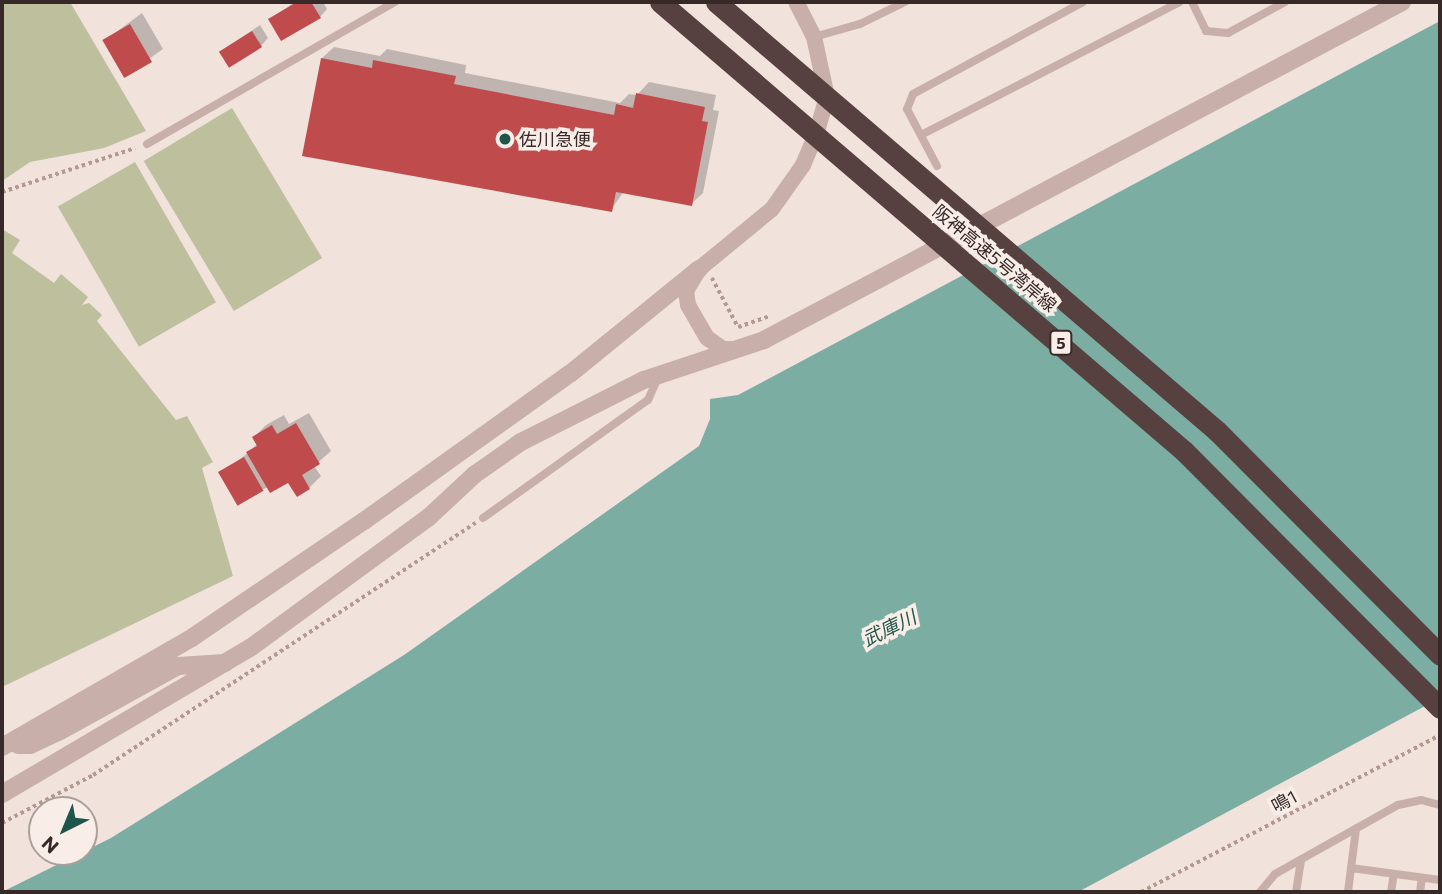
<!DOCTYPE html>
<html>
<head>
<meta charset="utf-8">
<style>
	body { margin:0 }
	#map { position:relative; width:1442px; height:894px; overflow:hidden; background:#f1e2dc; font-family:Commissioner,"Noto Sans JP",sans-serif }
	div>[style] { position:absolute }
	.green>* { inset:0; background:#bdbf9d; transform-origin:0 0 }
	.water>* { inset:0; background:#7cada2 }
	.shadow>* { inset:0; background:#0003 }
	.building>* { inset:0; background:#c04b4c; transform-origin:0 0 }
	.path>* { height:3.5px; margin-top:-1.75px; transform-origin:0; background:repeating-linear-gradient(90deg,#b49993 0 3.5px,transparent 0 7px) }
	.service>* { height:8px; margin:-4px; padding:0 4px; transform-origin:4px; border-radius:4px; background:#c8afa9 }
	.minor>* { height:16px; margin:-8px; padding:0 8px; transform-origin:8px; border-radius:8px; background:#c8afa9 }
	.tertiary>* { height:18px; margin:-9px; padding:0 9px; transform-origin:9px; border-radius:9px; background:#c8afa9 }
	.motorway-bridge>* { height:21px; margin:-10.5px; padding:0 10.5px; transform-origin:10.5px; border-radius:10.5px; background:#564140 }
	.dots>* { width:19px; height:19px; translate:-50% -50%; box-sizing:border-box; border:4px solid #f9ede8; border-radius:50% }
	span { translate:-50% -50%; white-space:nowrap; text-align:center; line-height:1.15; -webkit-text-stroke:7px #f9ede8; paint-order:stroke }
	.shield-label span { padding:2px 5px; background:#f9ede8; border:2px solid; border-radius:5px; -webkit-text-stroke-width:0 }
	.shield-label { font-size:16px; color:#362928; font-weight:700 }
	.poi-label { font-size:18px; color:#362928 }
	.left { translate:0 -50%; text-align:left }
	.street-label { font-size:18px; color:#362928 }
	.water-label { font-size:19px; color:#20554b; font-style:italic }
	.frame { position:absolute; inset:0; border:4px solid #362928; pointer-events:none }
	.north { position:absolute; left:28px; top:796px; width:70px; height:70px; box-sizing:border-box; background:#f9ede8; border:2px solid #ab9f9b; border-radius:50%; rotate:223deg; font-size:19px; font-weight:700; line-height:28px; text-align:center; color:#362928 }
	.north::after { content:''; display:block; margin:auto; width:24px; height:32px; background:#20554b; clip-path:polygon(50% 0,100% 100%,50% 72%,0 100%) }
</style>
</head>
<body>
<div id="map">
	<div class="green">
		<i style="clip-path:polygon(2px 2px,70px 2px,146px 131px,104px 148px,30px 162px,2px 181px)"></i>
		<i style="left:232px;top:108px;width:175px;height:103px;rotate:59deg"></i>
		<i style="left:135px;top:162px;width:162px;height:89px;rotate:60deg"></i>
		<i style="clip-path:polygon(2px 229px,20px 240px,12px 253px,54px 283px,61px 274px,88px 297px,82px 305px,89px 303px,102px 315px,97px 321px,176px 420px,187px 416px,213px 462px,202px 468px,233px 576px,2px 687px)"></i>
	</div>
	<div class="water">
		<i style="clip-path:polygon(1440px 21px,1440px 698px,1078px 892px,2px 892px,111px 838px,404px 655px,699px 446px,710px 419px,710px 399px,738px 395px)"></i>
	</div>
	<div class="shadow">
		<i style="clip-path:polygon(295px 2px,323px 2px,327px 9px,320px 17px,270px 19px)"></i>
		<i style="clip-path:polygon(142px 13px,163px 49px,125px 76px,104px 41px)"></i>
		<i style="clip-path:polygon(260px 25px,268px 38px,261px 46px,221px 51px)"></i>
		<i style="clip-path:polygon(334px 47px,380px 56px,387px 49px,466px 65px,465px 73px,620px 103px,629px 94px,637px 95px,649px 82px,716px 95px,713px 110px,719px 111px,703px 193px,691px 204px,624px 191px,611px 210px,322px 58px)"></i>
		<i style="clip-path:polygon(309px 413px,331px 451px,314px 466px,321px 476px,309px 488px,289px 480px,263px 489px,221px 473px,248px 453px,258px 443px,254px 437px,266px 425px,284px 415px,289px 424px)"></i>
	</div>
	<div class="building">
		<i style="clip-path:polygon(297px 2px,311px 2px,321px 18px,281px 41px,268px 19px)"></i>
		<i style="left:130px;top:24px;width:44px;height:32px;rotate:60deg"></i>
		<i style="left:252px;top:31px;width:19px;height:39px;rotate:58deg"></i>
		<i style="clip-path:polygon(321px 58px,372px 68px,373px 60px,456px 76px,454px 84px,614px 115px,616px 104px,633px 108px,636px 93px,705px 107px,702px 121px,708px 122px,692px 206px,616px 192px,612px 212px,302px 156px)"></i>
		<i style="clip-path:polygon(296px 423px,320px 464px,302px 475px,310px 489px,297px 497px,288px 483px,270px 493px,246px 452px,257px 446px,252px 437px,272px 425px,277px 434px)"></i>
		<i style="left:244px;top:457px;width:39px;height:30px;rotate:60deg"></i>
	</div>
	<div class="path">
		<i style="left:2px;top:192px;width:140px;rotate:-18.3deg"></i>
		<i style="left:712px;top:278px;width:55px;rotate:62deg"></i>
		<i style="left:738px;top:327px;width:34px;rotate:-19deg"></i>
		<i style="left:2px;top:823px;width:103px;rotate:-27.8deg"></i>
		<i style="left:93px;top:775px;width:458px;rotate:-33.4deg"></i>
		<i style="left:1141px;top:892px;width:338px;rotate:-27.7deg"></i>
	</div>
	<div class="service">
		<i style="left:1192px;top:2px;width:32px;rotate:64deg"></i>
		<i style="left:1206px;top:31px;width:22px;rotate:5deg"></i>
		<i style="left:1228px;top:33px;width:65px;rotate:-28.5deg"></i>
		<i style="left:814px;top:37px;width:48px;rotate:-15.8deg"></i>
		<i style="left:860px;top:24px;width:50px;rotate:-26.1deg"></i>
		<i style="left:921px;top:135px;width:291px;rotate:-27.2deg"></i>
		<i style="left:147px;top:144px;width:286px;rotate:-29.8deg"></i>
		<i style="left:937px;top:166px;width:64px;rotate:-117.8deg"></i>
		<i style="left:907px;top:109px;width:16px;rotate:-68deg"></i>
		<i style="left:913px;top:94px;width:193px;rotate:-28.4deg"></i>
		<i style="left:483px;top:518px;width:203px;rotate:-35.6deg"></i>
		<i style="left:648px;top:400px;width:24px;rotate:-66deg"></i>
		<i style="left:1351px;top:868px;width:90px;rotate:7.7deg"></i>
		<i style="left:1260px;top:892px;width:23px;rotate:-50deg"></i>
		<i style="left:1275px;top:874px;width:141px;rotate:-29.3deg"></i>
		<i style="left:1398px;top:805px;width:24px;rotate:-12deg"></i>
		<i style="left:1421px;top:800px;width:20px;rotate:15deg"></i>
		<i style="left:1296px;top:892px;width:32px;rotate:-81deg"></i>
		<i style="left:1348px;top:892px;width:64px;rotate:-82.8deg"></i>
		<i style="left:1391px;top:892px;width:18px;rotate:-81deg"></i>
		<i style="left:1420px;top:892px;width:14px;rotate:-82deg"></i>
	</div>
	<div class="minor">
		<i style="left:739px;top:349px;width:16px;rotate:180deg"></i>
		<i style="left:723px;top:349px;width:19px;rotate:-145deg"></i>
		<i style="left:707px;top:338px;width:38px;rotate:-120deg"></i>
		<i style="left:688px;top:305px;width:14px;rotate:-98deg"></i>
		<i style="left:686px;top:291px;width:26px;rotate:-59deg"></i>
		<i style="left:699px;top:269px;width:94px;rotate:-39.4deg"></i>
		<i style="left:772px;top:209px;width:54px;rotate:-54.8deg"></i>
		<i style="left:803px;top:165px;width:33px;rotate:-67deg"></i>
		<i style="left:816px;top:135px;width:40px;rotate:-74deg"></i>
		<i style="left:827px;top:97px;width:61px;rotate:-102.2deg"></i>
		<i style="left:814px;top:37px;width:39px;rotate:-117deg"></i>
	</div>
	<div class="tertiary">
		<i style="left:18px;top:745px;width:12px"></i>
		<i style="left:30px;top:745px;width:33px;rotate:-25deg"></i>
		<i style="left:60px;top:731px;width:135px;rotate:-28.8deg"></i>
		<i style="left:178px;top:666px;width:47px;rotate:-3.7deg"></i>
		<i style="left:2px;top:747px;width:220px;rotate:-29.9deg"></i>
		<i style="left:193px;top:637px;width:207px;rotate:-34.2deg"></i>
		<i style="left:364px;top:521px;width:254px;rotate:-35.6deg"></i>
		<i style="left:571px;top:373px;width:165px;rotate:-39.1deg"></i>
		<i style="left:2px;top:794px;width:288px;rotate:-30.5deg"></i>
		<i style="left:250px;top:648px;width:222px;rotate:-36.2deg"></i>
		<i style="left:429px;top:517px;width:62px;rotate:-43deg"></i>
		<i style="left:474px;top:475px;width:57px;rotate:-35.1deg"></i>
		<i style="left:521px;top:442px;width:138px;rotate:-26.8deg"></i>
		<i style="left:644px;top:380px;width:126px;rotate:-18.4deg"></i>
		<i style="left:764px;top:340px;width:722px;rotate:-27.91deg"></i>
	</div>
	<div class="motorway-bridge">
		<i style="left:660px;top:2px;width:690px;rotate:40.59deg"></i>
		<i style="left:1184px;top:451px;width:363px;rotate:45.1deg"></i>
		<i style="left:716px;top:2px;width:660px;rotate:40.57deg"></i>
		<i style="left:1217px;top:431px;width:316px;rotate:45.1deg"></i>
	</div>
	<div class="dots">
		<i style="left:505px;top:139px;background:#20554b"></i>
	</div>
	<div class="shield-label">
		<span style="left:1061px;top:343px">5</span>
	</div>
	<div class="poi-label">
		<span class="left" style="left:519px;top:139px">佐川急便</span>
	</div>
	<div class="street-label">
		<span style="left:995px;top:258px;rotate:40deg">阪神高速5号湾岸線</span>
		<span style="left:1284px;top:801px;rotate:-28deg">鳴1</span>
	</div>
	<div class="water-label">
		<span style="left:889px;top:628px;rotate:-26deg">武庫川</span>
	</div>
	<div class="frame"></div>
	<div class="north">N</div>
</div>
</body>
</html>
